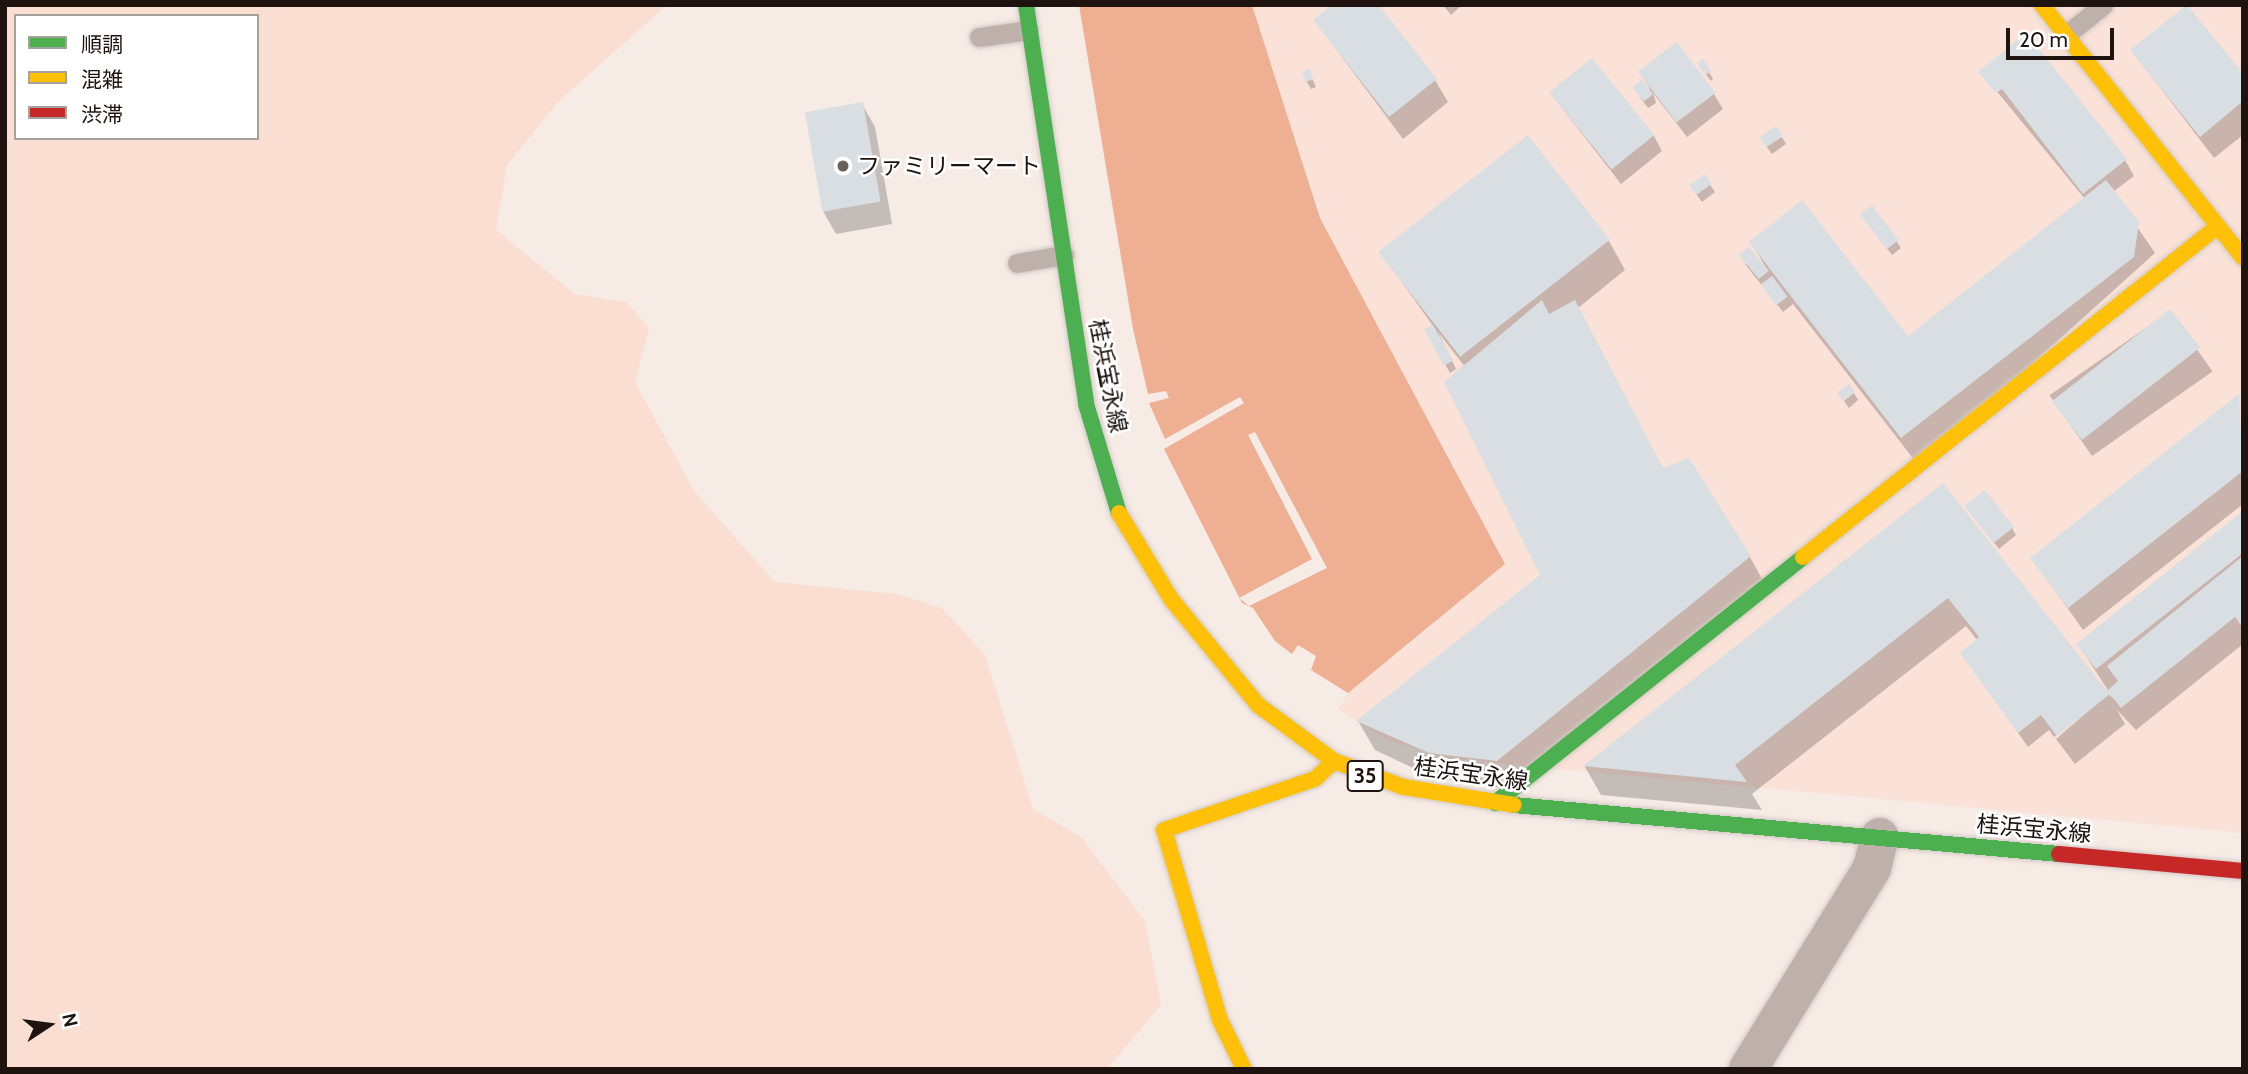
<!DOCTYPE html>
<html>
<head>
<meta charset="utf-8">
<style>
	body { margin:0 }
	#map { position:relative; width:2248px; height:1074px; overflow:hidden; background:#f6ebe5; font-family:Cabin,"Noto Sans JP",sans-serif }
	div>[style] { position:absolute }
	.built>* { inset:0; background:#fae2d8 }
	.green>* { inset:0; background:#faded2 }
	.water>* { inset:0; background:#efaf93 }
	.pier>* { inset:0; background:#f6ebe5 }
	.shadow>* { inset:0; background:#0003; transform-origin:0 0 }
	.building>* { inset:0; background:#d9dee2; transform-origin:0 0 }
	.roads { filter:drop-shadow(0 0 2px #d2c9c4) drop-shadow(0 0 2px #d2c9c4) }
	.lane>* { height:19px; margin:-9.5px; padding:0 9.5px; transform-origin:9.5px; border-radius:9.5px; background:#beb0ab }
	.street>* { height:38px; margin:-19px; padding:0 19px; transform-origin:19px; border-radius:19px; background:#beb0ab }
	.fast>* { height:16px; margin:-8px; padding:0 8px; transform-origin:8px; border-radius:8px; background:#4caf50 }
	.slow>* { height:16px; margin:-8px; padding:0 8px; transform-origin:8px; border-radius:8px; background:#ffc107 }
	.jam>* { height:16px; margin:-8px; padding:0 8px; transform-origin:8px; border-radius:8px; background:#c62828 }
	.dots>* { width:19px; height:19px; translate:-50% -50%; box-sizing:border-box; border:4px solid #fff; border-radius:50% }
	span { translate:-50% -50%; white-space:nowrap; text-align:center; line-height:1.15; -webkit-text-stroke:5px #fff; paint-order:stroke }
	.shield-label span { padding:2px 5px; background:#fff; border:2px solid; border-radius:5px; -webkit-text-stroke-width:0 }
	.shield-label { font-size:21px; color:#1e130e; font-weight:700 }
	.poi-label { font-size:23px; color:#1e130e }
	.left { translate:0 -50%; text-align:left }
	.street-label { font-size:23px; color:#1e130e }
	.frame { position:absolute; inset:0; border:7px solid #1e130e; pointer-events:none }
	.legend { position:absolute; left:14px; top:14px; width:245px; height:126px; box-sizing:border-box; background:#fff; border:2px solid #a5a19f; margin:0; padding:9px 12px; list-style:none; font-size:21px; color:#1e130e }
	.legend li { display:flex; align-items:center; gap:14px; height:35px }
	.legend b { width:35px; border:2px solid #a5a19f }
	.north { position:absolute; left:14px; top:990px; width:70px; height:70px; -webkit-text-stroke:5px #fff; paint-order:stroke; rotate:77deg; font-size:19px; font-weight:700; line-height:28px; text-align:center; color:#1e130e }
	.north::after { content:''; display:block; margin:auto; width:24px; height:32px; background:#1e130e; clip-path:polygon(50% 0,100% 100%,50% 72%,0 100%) }
	.scale { position:absolute; left:2006px; top:28px; width:108px; height:32px; box-sizing:border-box; border:4px solid #1e130e; border-top:0; padding-left:9px; font-size:21px; line-height:24px; white-space:nowrap; color:#1e130e; -webkit-text-stroke:5px #fff; paint-order:stroke }
</style>
</head>
<body>
<div id="map">
	<div class="built">
		<i style="clip-path:polygon(1252px 5px,2243px 5px,2243px 833px,1450px 759px,1384px 739px,1339px 710px,1348px 693px,1434px 624px,1431px 619px,1504px 564px,1320px 218px)"></i>
	</div>
	<div class="green">
		<i style="clip-path:polygon(evenodd,5px 5px,667px 5px,559px 101px,507px 165px,496px 230px,575px 294px,626px 302px,649px 328px,635px 382px,694px 491px,775px 582px,897px 594px,942px 608px,985px 655px,1033px 809px,1081px 837px,1145px 921px,1161px 1005px,1107px 1069px,5px 1069px,5px 5px,16px 16px,257px 16px,257px 138px,16px 138px,16px 16px)"></i>
	</div>
	<div class="water">
		<i style="clip-path:polygon(1079px 5px,1252px 5px,1320px 218px,1505px 564px,1348px 693px,1311px 670px,1316px 656px,1298px 645px,1292px 654px,1275px 641px,1253px 608px,1242px 603px,1164px 449px,1244px 403px,1240px 397px,1165px 439px,1149px 403px,1169px 398px,1166px 391px,1148px 394px,1133px 329px)"></i>
	</div>
	<div class="pier">
		<i style="clip-path:polygon(1255px 432px,1327px 568px,1249px 606px,1239px 598px,1312px 559px,1248px 435px)"></i>
	</div>
	<div class="shadow">
		<i style="clip-path:polygon(1443px 5px,1462px 5px,1451px 15px)"></i>
		<i style="clip-path:polygon(1315px 21px,1435px 80px,1448px 102px,1403px 139px)"></i>
		<i style="clip-path:polygon(2132px 51px,2243px 76px,2243px 135px,2214px 158px)"></i>
		<i style="clip-path:polygon(1309px 71px,1316px 87px,1311px 89px,1307px 82px)"></i>
		<i style="clip-path:polygon(1703px 71px,1709px 72px,1713px 79px,1711px 81px)"></i>
		<i style="clip-path:polygon(1981px 72px,2125px 160px,2134px 176px,2113px 192px,2155px 253px,1919px 466px,1793px 304px,1783px 312px,1745px 264px,1765px 266px,1751px 242px,1907px 339px,2085px 199px)"></i>
		<i style="clip-path:polygon(1640px 73px,1714px 94px,1723px 109px,1687px 137px,1653px 93px,1656px 103px,1648px 108px,1639px 96px,1650px 89px)"></i>
		<i style="clip-path:polygon(1551px 94px,1654px 136px,1662px 151px,1621px 184px)"></i>
		<i style="clip-path:polygon(862px 104px,875px 127px,892px 224px,836px 234px,823px 211px)"></i>
		<i style="clip-path:polygon(1782px 137px,1786px 144px,1772px 154px,1766px 146px)"></i>
		<i style="clip-path:polygon(1705px 177px,1715px 192px,1702px 202px,1696px 194px)"></i>
		<i style="clip-path:polygon(1872px 207px,1901px 248px,1892px 255px,1867px 222px)"></i>
		<i style="clip-path:polygon(1609px 241px,1625px 270px,1578px 308px,1663px 470px,1750px 557px,1766px 586px,1515px 790px,1432px 777px,1375px 750px,1358px 721px,1542px 575px,1465px 367px,1438px 332px,1456px 369px,1450px 373px,1426px 330px,1433px 326px,1382px 254px)"></i>
		<i style="left:2170px;top:311px;width:74px;height:147px;rotate:55deg"></i>
		<i style="clip-path:polygon(1854px 393px,1858px 400px,1849px 408px,1844px 401px)"></i>
		<i style="clip-path:polygon(2238px 397px,2243px 504px,2083px 630px,2032px 558px)"></i>
		<i style="clip-path:polygon(1943px 485px,2107px 694px,2054px 737px,2049px 730px,2028px 747px,1962px 654px,1978px 641px,1966px 626px,1752px 794px,1762px 810px,1601px 795px,1585px 767px)"></i>
		<i style="clip-path:polygon(1971px 513px,2012px 528px,2016px 535px,1999px 549px)"></i>
		<i style="clip-path:polygon(2243px 513px,2243px 644px,2136px 730px,2117px 710px,2125px 724px,2075px 764px,2056px 739px,2108px 694px,2113px 698px,2078px 644px)"></i>
	</div>
	<div class="building">
		<i style="clip-path:polygon(1332px 5px,1379px 5px,1437px 79px,1389px 117px,1313px 20px)"></i>
		<i style="clip-path:polygon(2187px 5px,2243px 73px,2243px 101px,2200px 137px,2130px 50px)"></i>
		<i style="clip-path:polygon(2026px 33px,2127px 159px,2083px 194px,2002px 89px,1996px 93px,1978px 72px)"></i>
		<i style="left:1677px;top:42px;width:64px;height:49px;rotate:53deg"></i>
		<i style="left:1592px;top:58px;width:99px;height:55px;rotate:51deg"></i>
		<i style="clip-path:polygon(1703px 59px,1711px 71px,1706px 75px,1697px 63px)"></i>
		<i style="left:1310px;top:69px;width:11px;height:8px;rotate:75deg"></i>
		<i style="left:1642px;top:80px;width:18px;height:12px;rotate:52deg"></i>
		<i style="left:863px;top:102px;width:101px;height:59px;rotate:80deg"></i>
		<i style="left:1776px;top:126px;width:12px;height:20px;rotate:55deg"></i>
		<i style="left:1528px;top:135px;width:133px;height:190px;rotate:52deg"></i>
		<i style="left:1705px;top:174px;width:12px;height:19px;rotate:55deg"></i>
		<i style="clip-path:polygon(2106px 180px,2139px 222px,2134px 257px,1901px 438px,1749px 242px,1802px 200px,1908px 336px)"></i>
		<i style="left:1872px;top:205px;width:44px;height:15px;rotate:53deg"></i>
		<i style="left:1749px;top:247px;width:31px;height:13px;rotate:50deg"></i>
		<i style="left:1772px;top:276px;width:26px;height:14px;rotate:53deg"></i>
		<i style="clip-path:polygon(1542px 300px,1549px 314px,1575px 300px,1663px 468px,1689px 458px,1751px 556px,1497px 761px,1429px 753px,1356px 721px,1540px 575px,1444px 382px)"></i>
		<i style="left:2170px;top:309px;width:49px;height:150px;rotate:52deg"></i>
		<i style="left:1433px;top:325px;width:41px;height:10px;rotate:61deg"></i>
		<i style="left:1849px;top:384px;width:10px;height:15px;rotate:53deg"></i>
		<i style="clip-path:polygon(2239px 394px,2243px 471px,2068px 608px,2030px 558px)"></i>
		<i style="clip-path:polygon(1943px 483px,2107px 691px,2118px 681px,2107px 666px,2243px 556px,2243px 628px,2235px 617px,2121px 708px,2110px 694px,2057px 736px,2041px 715px,2018px 733px,1960px 653px,1979px 637px,1948px 598px,1735px 765px,1747px 782px,1583px 766px)"></i>
		<i style="left:1985px;top:490px;width:47px;height:26px;rotate:52deg"></i>
		<i style="clip-path:polygon(2243px 511px,2243px 553px,2096px 669px,2076px 644px)"></i>
	</div>
	<div class="roads">
		<div class="lane">
			<i style="left:2066px;top:35px;width:48px;rotate:-39deg"></i>
			<i style="left:979px;top:37px;width:50px;rotate:-8deg"></i>
			<i style="left:1017px;top:263px;width:48px;rotate:-9.7deg"></i>
		</div>
		<div class="street">
			<i style="left:1748px;top:1069px;width:236px;rotate:-58.3deg"></i>
			<i style="left:1872px;top:868px;width:32px;rotate:-76deg"></i>
		</div>
		<div class="fast">
			<i style="left:1026px;top:5px;width:403px;rotate:81.4deg"></i>
			<i style="left:1086px;top:404px;width:114px;rotate:73.2deg"></i>
			<i style="left:1495px;top:803px;width:394px;rotate:-38.6deg"></i>
			<i style="left:1514px;top:805px;width:547px;rotate:5.14deg"></i>
		</div>
		<div class="slow">
			<i style="left:2042px;top:5px;width:323px;rotate:51.5deg"></i>
			<i style="left:1119px;top:513px;width:100px;rotate:58.8deg"></i>
			<i style="left:1171px;top:599px;width:137px;rotate:50.6deg"></i>
			<i style="left:1258px;top:705px;width:94px;rotate:36.4deg"></i>
			<i style="left:1334px;top:761px;width:74px;rotate:20.6deg"></i>
			<i style="left:1403px;top:787px;width:112px;rotate:9.2deg"></i>
			<i style="left:1803px;top:557px;width:529px;rotate:-38.56deg"></i>
			<i style="left:1244px;top:1069px;width:55px;rotate:-116.1deg"></i>
			<i style="left:1220px;top:1020px;width:198px;rotate:-106.4deg"></i>
			<i style="left:1164px;top:830px;width:159px;rotate:-18.7deg"></i>
			<i style="left:1315px;top:779px;width:26px;rotate:-43deg"></i>
		</div>
		<div class="jam">
			<i style="left:2059px;top:854px;width:185px;rotate:5.3deg"></i>
		</div>
	</div>
	<div class="dots">
		<i style="left:843px;top:166px;background:#6a5f59"></i>
	</div>
	<div class="shield-label">
		<span style="left:1365px;top:776px">35</span>
	</div>
	<div class="poi-label">
		<span class="left" style="left:857px;top:166px">ファミリーマート</span>
	</div>
	<div class="street-label">
		<span style="left:1108px;top:376px;rotate:79deg">桂浜宝永線</span>
		<span style="left:1471px;top:774px;rotate:8deg">桂浜宝永線</span>
		<span style="left:2034px;top:829px;rotate:5deg">桂浜宝永線</span>
	</div>
	<div class="frame"></div>
	<ul class="legend">
	<li><b style="height:9px;background:#4caf50"></b>順調</li>
	<li><b style="height:9px;background:#ffc107"></b>混雑</li>
	<li><b style="height:9px;background:#c62828"></b>渋滞</li>
	</ul>
	<div class="north">N</div>
	<div class="scale">20 m</div>
</div>
</body>
</html>
